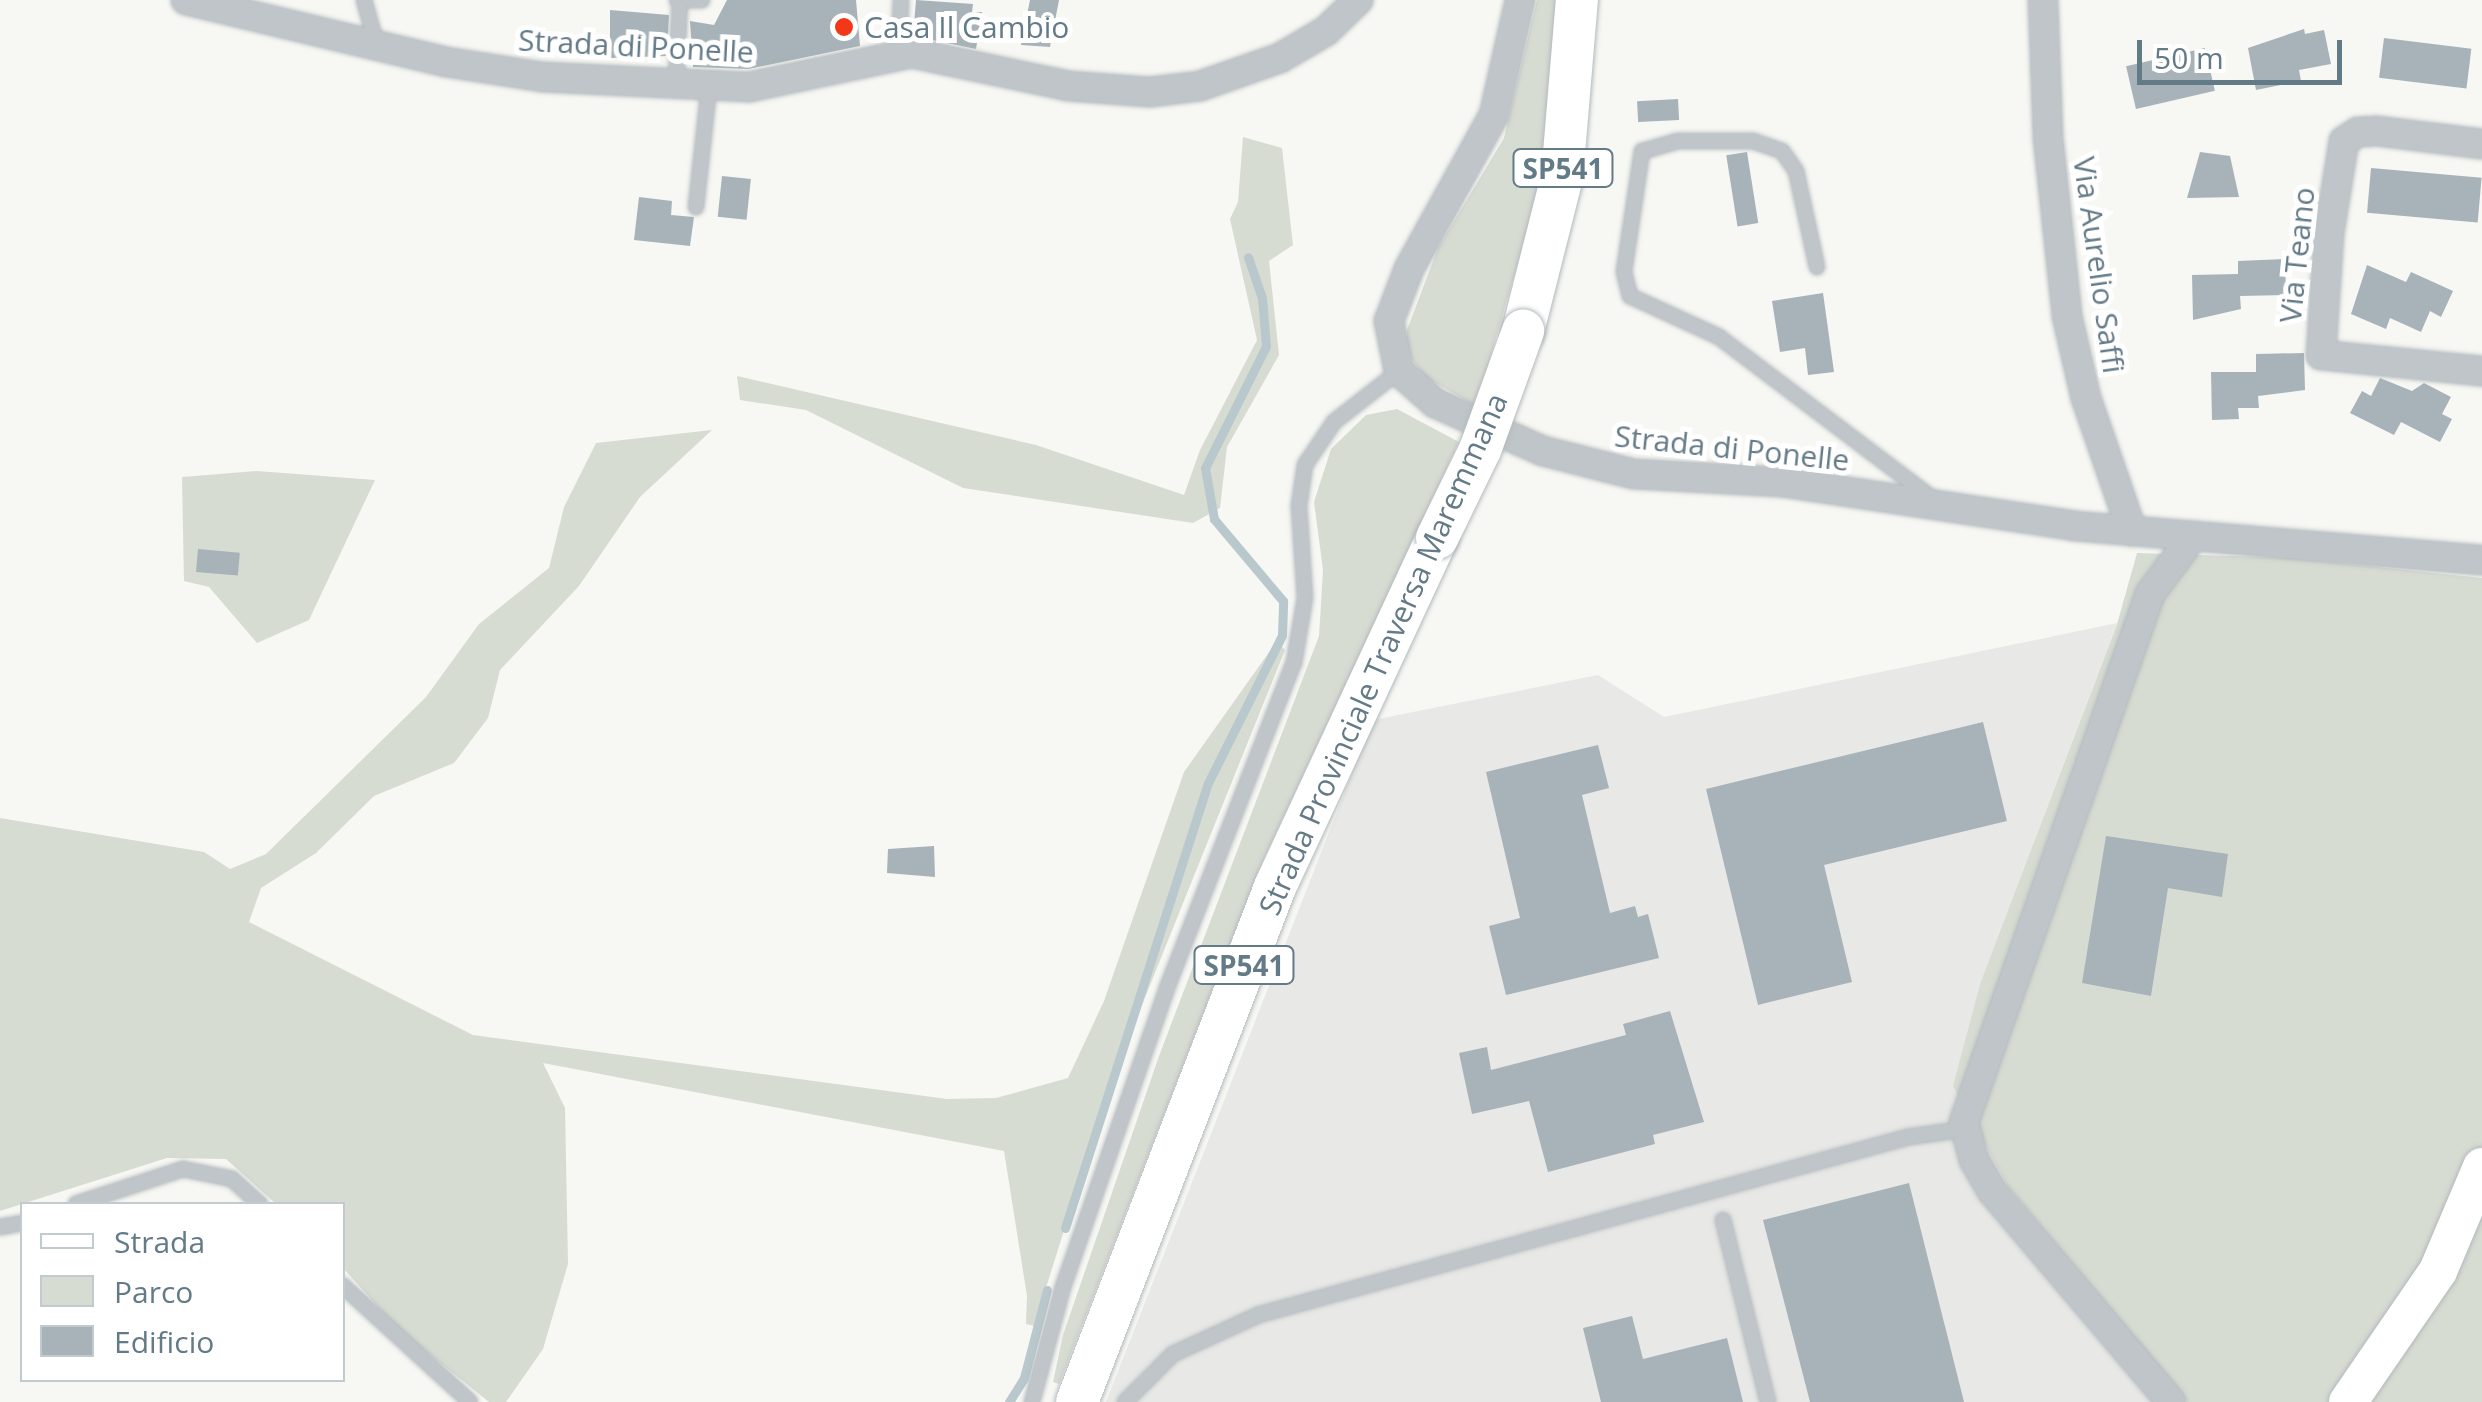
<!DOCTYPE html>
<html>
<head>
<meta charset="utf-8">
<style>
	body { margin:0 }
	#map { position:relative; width:2482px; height:1402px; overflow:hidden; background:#f7f7f3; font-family:"Open Sans",sans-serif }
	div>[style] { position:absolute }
	.built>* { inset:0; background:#e8e8e6 }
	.green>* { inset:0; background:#d7dcd2 }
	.stream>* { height:9px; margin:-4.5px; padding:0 4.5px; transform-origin:4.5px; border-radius:4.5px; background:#b9c8cc }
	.building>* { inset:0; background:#a7b3b8; transform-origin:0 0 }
	.roads { filter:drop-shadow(0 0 2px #b1b9bd) drop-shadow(0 0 2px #b1b9bd) }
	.lane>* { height:14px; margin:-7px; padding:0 7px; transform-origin:7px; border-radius:7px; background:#bfc5c8 }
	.street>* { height:28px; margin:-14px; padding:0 14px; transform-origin:14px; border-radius:14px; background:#bfc5c8 }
	.secondary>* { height:38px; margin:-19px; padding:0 19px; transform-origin:19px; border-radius:19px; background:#fff }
	.primary>* { height:42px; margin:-21px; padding:0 21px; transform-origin:21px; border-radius:21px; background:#fff }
	.bridges { filter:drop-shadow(0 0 2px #b4babe) drop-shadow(0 0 2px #b4babe) }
	.primary-bridge>* { height:42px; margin:-21px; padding:0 21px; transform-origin:21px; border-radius:21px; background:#fff }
	.dots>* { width:28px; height:28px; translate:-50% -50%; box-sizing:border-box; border:5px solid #fff; border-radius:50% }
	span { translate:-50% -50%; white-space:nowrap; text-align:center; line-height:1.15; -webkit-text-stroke:10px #fff; paint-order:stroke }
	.shield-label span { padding:2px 8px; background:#fff; border:2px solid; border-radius:8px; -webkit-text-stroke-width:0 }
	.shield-label { font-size:28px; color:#637a87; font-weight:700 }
	.poi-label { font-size:30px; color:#637a87 }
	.left { translate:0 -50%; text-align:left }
	.street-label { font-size:30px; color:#637a87 }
	.legend { position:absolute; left:20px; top:1202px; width:325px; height:180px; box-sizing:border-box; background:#fff; border:2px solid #c1cacf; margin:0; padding:12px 18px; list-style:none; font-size:30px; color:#637a87 }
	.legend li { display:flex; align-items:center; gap:20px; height:50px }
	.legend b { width:50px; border:2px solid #c1cacf }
	.scale { position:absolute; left:2137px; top:40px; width:205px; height:45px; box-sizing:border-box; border:5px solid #637a87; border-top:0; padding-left:12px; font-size:30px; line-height:35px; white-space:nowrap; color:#637a87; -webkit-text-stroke:8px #fff; paint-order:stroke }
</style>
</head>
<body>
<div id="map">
	<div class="built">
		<i style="clip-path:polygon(2117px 623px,1981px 981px,2000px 1172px,2187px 1402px,1106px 1402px,1373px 720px,1598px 675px,1664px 717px)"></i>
	</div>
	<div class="green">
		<i style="clip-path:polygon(1537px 0,1557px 0,1554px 90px,1538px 194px,1476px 406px,1425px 377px,1407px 353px,1407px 330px,1438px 248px,1504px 138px)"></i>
		<i style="clip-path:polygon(1243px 137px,1282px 148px,1293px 245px,1269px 261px,1279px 355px,1227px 447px,1220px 508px,1193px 523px,963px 488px,806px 410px,740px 400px,737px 376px,1036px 445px,1184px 495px,1200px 450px,1257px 340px,1230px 219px,1238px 202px)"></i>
		<i style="clip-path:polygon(1397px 409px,1459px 442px,1260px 867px,1059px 1384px,1053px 1382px,1063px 1335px,1159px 1056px,1319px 636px,1323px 570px,1314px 502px,1331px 449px,1366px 415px)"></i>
		<i style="clip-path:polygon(712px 430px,640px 497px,579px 586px,500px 670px,488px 718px,454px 763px,374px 796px,316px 853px,261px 888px,249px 922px,473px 1035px,947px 1099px,996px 1098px,1068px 1078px,1104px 1001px,1184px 772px,1277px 641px,1285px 650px,1109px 1087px,1034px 1326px,1026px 1324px,1027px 1296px,1004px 1151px,543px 1063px,565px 1108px,568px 1264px,543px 1349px,506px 1402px,489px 1402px,398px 1329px,343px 1268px,342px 1204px,276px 1204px,226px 1159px,167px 1158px,0 1211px,0 818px,204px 852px,230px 869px,266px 854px,426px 697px,479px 624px,549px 568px,564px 507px,596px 443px)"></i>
		<i style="clip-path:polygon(257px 471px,375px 480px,309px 620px,257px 643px,209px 587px,184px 581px,182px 477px)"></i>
		<i style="clip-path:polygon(2137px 553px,2292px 558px,2482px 578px,2482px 1402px,2187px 1402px,2008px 1186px,1953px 1086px,1981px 981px,2117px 624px)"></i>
	</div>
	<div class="stream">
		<i style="left:1065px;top:1228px;width:467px;rotate:-72.2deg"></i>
		<i style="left:1208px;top:783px;width:165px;rotate:-63.4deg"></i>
		<i style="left:1282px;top:635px;width:34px;rotate:-88deg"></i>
		<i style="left:1283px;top:601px;width:107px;rotate:-130.1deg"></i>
		<i style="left:1214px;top:519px;width:52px;rotate:-100deg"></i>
		<i style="left:1205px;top:468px;width:136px;rotate:-63.4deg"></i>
		<i style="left:1266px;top:346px;width:48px;rotate:-94.8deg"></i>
		<i style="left:1262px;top:298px;width:43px;rotate:-108.9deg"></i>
		<i style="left:1009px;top:1402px;width:28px;rotate:-58deg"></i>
		<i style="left:1024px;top:1378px;width:91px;rotate:-75.4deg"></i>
	</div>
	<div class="building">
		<i style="clip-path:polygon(727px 0,856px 0,860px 46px,748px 69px,693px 67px,690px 21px,714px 25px)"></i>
		<i style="clip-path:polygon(916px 0,973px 4px,972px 12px,982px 12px,976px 49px,913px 36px)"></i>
		<i style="clip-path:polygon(1030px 0,1059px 0,1050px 47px,1021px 45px)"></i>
		<i style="clip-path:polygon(610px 10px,669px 15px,667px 56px,610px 58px)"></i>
		<i style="clip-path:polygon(2304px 29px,2305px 34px,2324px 30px,2331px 64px,2299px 70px,2301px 81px,2256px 90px,2248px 48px)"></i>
		<i style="left:2384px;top:38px;width:88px;height:40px;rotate:7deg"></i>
		<i style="left:2205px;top:48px;width:44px;height:81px;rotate:77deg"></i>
		<i style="left:1678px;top:99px;width:21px;height:41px;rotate:87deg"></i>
		<i style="left:1747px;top:152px;width:72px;height:21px;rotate:81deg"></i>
		<i style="clip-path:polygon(2200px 152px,2230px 156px,2239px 197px,2187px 198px)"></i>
		<i style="left:2371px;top:168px;width:111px;height:45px;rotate:5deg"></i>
		<i style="left:722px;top:176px;width:29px;height:41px;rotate:6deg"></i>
		<i style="clip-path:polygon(639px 197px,672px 201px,671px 215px,694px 217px,690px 246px,634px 240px)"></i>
		<i style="clip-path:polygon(2285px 259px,2286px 295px,2240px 296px,2241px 309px,2193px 320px,2192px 275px,2238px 274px,2238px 261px)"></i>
		<i style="clip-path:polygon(2367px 265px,2406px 282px,2411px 272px,2453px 291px,2441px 317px,2430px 311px,2421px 332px,2390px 318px,2386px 329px,2351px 314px)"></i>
		<i style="clip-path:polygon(1823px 293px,1834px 372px,1808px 375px,1805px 348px,1780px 352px,1772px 301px)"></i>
		<i style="clip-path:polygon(2304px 353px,2305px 390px,2258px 396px,2259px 408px,2238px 408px,2239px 419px,2212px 420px,2211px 372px,2256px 372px,2256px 354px)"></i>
		<i style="clip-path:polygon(2380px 378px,2412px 391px,2424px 383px,2451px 397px,2442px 414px,2452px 419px,2440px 442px,2401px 422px,2394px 435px,2350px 413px,2362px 391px,2371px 396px)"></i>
		<i style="left:198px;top:549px;width:42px;height:23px;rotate:5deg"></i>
		<i style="clip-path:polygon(1983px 722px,2007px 821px,1824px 865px,1852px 982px,1758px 1005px,1706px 789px)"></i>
		<i style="clip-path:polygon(1598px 745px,1609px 788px,1582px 795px,1610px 913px,1635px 906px,1638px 917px,1648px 914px,1659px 958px,1506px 995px,1489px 926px,1520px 918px,1486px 772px)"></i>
		<i style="clip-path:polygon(2106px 836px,2228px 854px,2222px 897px,2168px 888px,2151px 996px,2082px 983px)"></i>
		<i style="clip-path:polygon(934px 846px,935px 877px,887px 873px,888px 849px)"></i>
		<i style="clip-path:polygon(1670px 1011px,1704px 1122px,1653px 1135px,1655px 1144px,1548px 1172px,1529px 1101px,1472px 1114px,1459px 1053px,1487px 1047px,1491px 1070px,1626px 1035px,1623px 1024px)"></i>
		<i style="clip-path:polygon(1909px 1183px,1964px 1402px,1810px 1402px,1763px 1220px)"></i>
		<i style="clip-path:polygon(1632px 1316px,1643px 1359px,1727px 1338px,1743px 1402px,1601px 1402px,1583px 1328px)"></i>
	</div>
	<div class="roads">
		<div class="lane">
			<i style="left:364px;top:0;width:48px;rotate:74.2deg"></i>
			<i style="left:677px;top:0;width:25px"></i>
			<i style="left:899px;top:54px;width:54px;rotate:-87.9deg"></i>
			<i style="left:676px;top:84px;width:84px;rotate:-87.3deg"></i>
			<i style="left:696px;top:207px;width:121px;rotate:-83.8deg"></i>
			<i style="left:1817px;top:267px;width:98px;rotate:-102.3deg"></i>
			<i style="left:1796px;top:171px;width:24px;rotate:-125deg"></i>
			<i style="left:1782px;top:151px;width:31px;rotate:-161deg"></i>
			<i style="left:1753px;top:141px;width:75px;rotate:180deg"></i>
			<i style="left:1678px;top:141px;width:37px;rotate:164deg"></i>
			<i style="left:1642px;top:151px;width:122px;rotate:98.5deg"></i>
			<i style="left:1624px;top:272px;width:25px;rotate:76deg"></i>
			<i style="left:1630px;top:296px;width:98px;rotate:24.7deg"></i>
			<i style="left:1719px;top:337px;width:268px;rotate:37.1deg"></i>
			<i style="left:76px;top:1204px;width:113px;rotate:-18.1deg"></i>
			<i style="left:183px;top:1169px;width:50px;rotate:11.5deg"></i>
			<i style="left:232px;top:1179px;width:38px;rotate:42deg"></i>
			<i style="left:1723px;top:1220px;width:187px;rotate:76.1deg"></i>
			<i style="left:0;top:1227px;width:22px;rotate:-10deg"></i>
			<i style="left:342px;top:1285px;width:173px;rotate:42.4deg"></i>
			<i style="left:1032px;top:1402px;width:119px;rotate:-74.9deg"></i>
			<i style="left:1063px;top:1287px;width:317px;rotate:-70.8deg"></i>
			<i style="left:1167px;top:988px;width:349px;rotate:-68.7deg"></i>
			<i style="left:1294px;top:663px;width:66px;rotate:-80.4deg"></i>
			<i style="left:1305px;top:598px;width:92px;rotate:-93.7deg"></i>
			<i style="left:1299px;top:506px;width:41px;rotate:-81.7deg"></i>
			<i style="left:1305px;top:465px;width:52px;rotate:-56deg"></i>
			<i style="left:1334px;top:422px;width:83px;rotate:-38.1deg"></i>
			<i style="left:1125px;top:1402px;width:68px;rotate:-45deg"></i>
			<i style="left:1173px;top:1354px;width:94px;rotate:-24.6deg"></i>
			<i style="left:1258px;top:1315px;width:674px;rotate:-15.31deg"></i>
			<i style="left:1908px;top:1137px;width:58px;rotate:-8deg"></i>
		</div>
		<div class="street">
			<i style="left:186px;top:0;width:267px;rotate:13.4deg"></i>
			<i style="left:446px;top:62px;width:98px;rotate:8.8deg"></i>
			<i style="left:543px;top:77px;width:206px;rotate:2.8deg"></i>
			<i style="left:749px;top:87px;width:167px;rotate:-11.8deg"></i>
			<i style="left:912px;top:53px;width:159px;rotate:11.9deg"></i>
			<i style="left:1068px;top:86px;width:82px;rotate:4.2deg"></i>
			<i style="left:1150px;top:92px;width:50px;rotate:-6.8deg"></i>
			<i style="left:1200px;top:86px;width:85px;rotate:-19.3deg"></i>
			<i style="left:1280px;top:58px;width:53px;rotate:-30.4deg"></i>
			<i style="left:1326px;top:31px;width:45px;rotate:-44.1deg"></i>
			<i style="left:1520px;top:0;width:118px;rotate:102.7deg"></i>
			<i style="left:1494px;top:115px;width:176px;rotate:118.9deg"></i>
			<i style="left:1409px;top:269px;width:56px;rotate:111deg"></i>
			<i style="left:1389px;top:321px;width:51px;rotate:78.7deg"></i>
			<i style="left:1399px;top:371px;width:48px;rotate:41.6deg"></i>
			<i style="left:1435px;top:403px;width:118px;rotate:24deg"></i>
			<i style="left:1543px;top:451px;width:94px;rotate:14.2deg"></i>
			<i style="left:1634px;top:474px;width:148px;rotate:3.1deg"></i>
			<i style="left:1782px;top:482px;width:296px;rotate:8.5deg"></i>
			<i style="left:2075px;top:526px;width:408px;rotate:4.8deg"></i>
			<i style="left:2043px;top:0;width:137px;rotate:87.9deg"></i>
			<i style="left:2048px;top:137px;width:180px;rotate:83.9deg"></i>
			<i style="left:2067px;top:316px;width:84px;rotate:77deg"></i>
			<i style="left:2086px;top:398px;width:141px;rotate:70.9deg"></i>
			<i style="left:2482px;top:144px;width:107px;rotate:-173deg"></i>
			<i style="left:2376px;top:131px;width:18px;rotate:177deg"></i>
			<i style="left:2358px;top:132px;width:17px;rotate:147deg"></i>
			<i style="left:2344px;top:141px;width:94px;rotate:99.2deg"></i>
			<i style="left:2329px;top:234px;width:121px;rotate:93.8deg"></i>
			<i style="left:2321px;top:355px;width:162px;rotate:5.7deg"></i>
			<i style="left:2171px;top:1402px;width:277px;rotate:-130.3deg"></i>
			<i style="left:1992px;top:1191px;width:36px;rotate:-120deg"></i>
			<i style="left:1974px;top:1160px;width:39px;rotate:-105deg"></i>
			<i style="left:1964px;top:1122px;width:560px;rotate:-70.59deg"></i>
			<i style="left:2150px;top:594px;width:72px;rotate:-53.4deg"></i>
		</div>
		<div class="secondary">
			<i style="left:2348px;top:1402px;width:159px;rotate:-55.5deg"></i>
			<i style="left:2438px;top:1271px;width:113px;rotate:-67.1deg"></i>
		</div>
		<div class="primary">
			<i style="left:1523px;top:331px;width:159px;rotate:-75.8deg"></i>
			<i style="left:1562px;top:177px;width:178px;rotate:-85.2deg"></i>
			<i style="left:1077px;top:1402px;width:552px;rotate:-68.97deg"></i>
			<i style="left:1275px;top:887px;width:385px;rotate:-65.1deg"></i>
		</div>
	</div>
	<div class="bridges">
		<div class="primary-bridge">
			<i style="left:1437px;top:538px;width:98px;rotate:-64deg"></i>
			<i style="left:1480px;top:450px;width:127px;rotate:-70.1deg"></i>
		</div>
	</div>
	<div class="dots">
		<i style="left:844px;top:27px;background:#f23818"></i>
	</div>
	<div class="shield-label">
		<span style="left:1563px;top:168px">SP541</span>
		<span style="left:1244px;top:965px">SP541</span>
	</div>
	<div class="poi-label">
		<span class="left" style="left:864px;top:27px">Casa Il Cambio</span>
	</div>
	<div class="street-label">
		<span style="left:636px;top:46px;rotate:3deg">Strada di Ponelle</span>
		<span style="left:2297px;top:255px;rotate:-84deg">Via Teano</span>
		<span style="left:2099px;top:265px;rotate:82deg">Via Aurelio Saffi</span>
		<span style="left:1732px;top:448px;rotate:6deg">Strada di Ponelle</span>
		<span style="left:1383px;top:654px;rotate:-66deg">Strada Provinciale Traversa Maremmana</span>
	</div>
	<ul class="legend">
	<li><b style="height:12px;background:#fff"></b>Strada</li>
	<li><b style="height:28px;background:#d7dcd2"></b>Parco</li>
	<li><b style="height:28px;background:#a7b3b8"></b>Edificio</li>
	</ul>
	<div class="scale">50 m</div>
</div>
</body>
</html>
